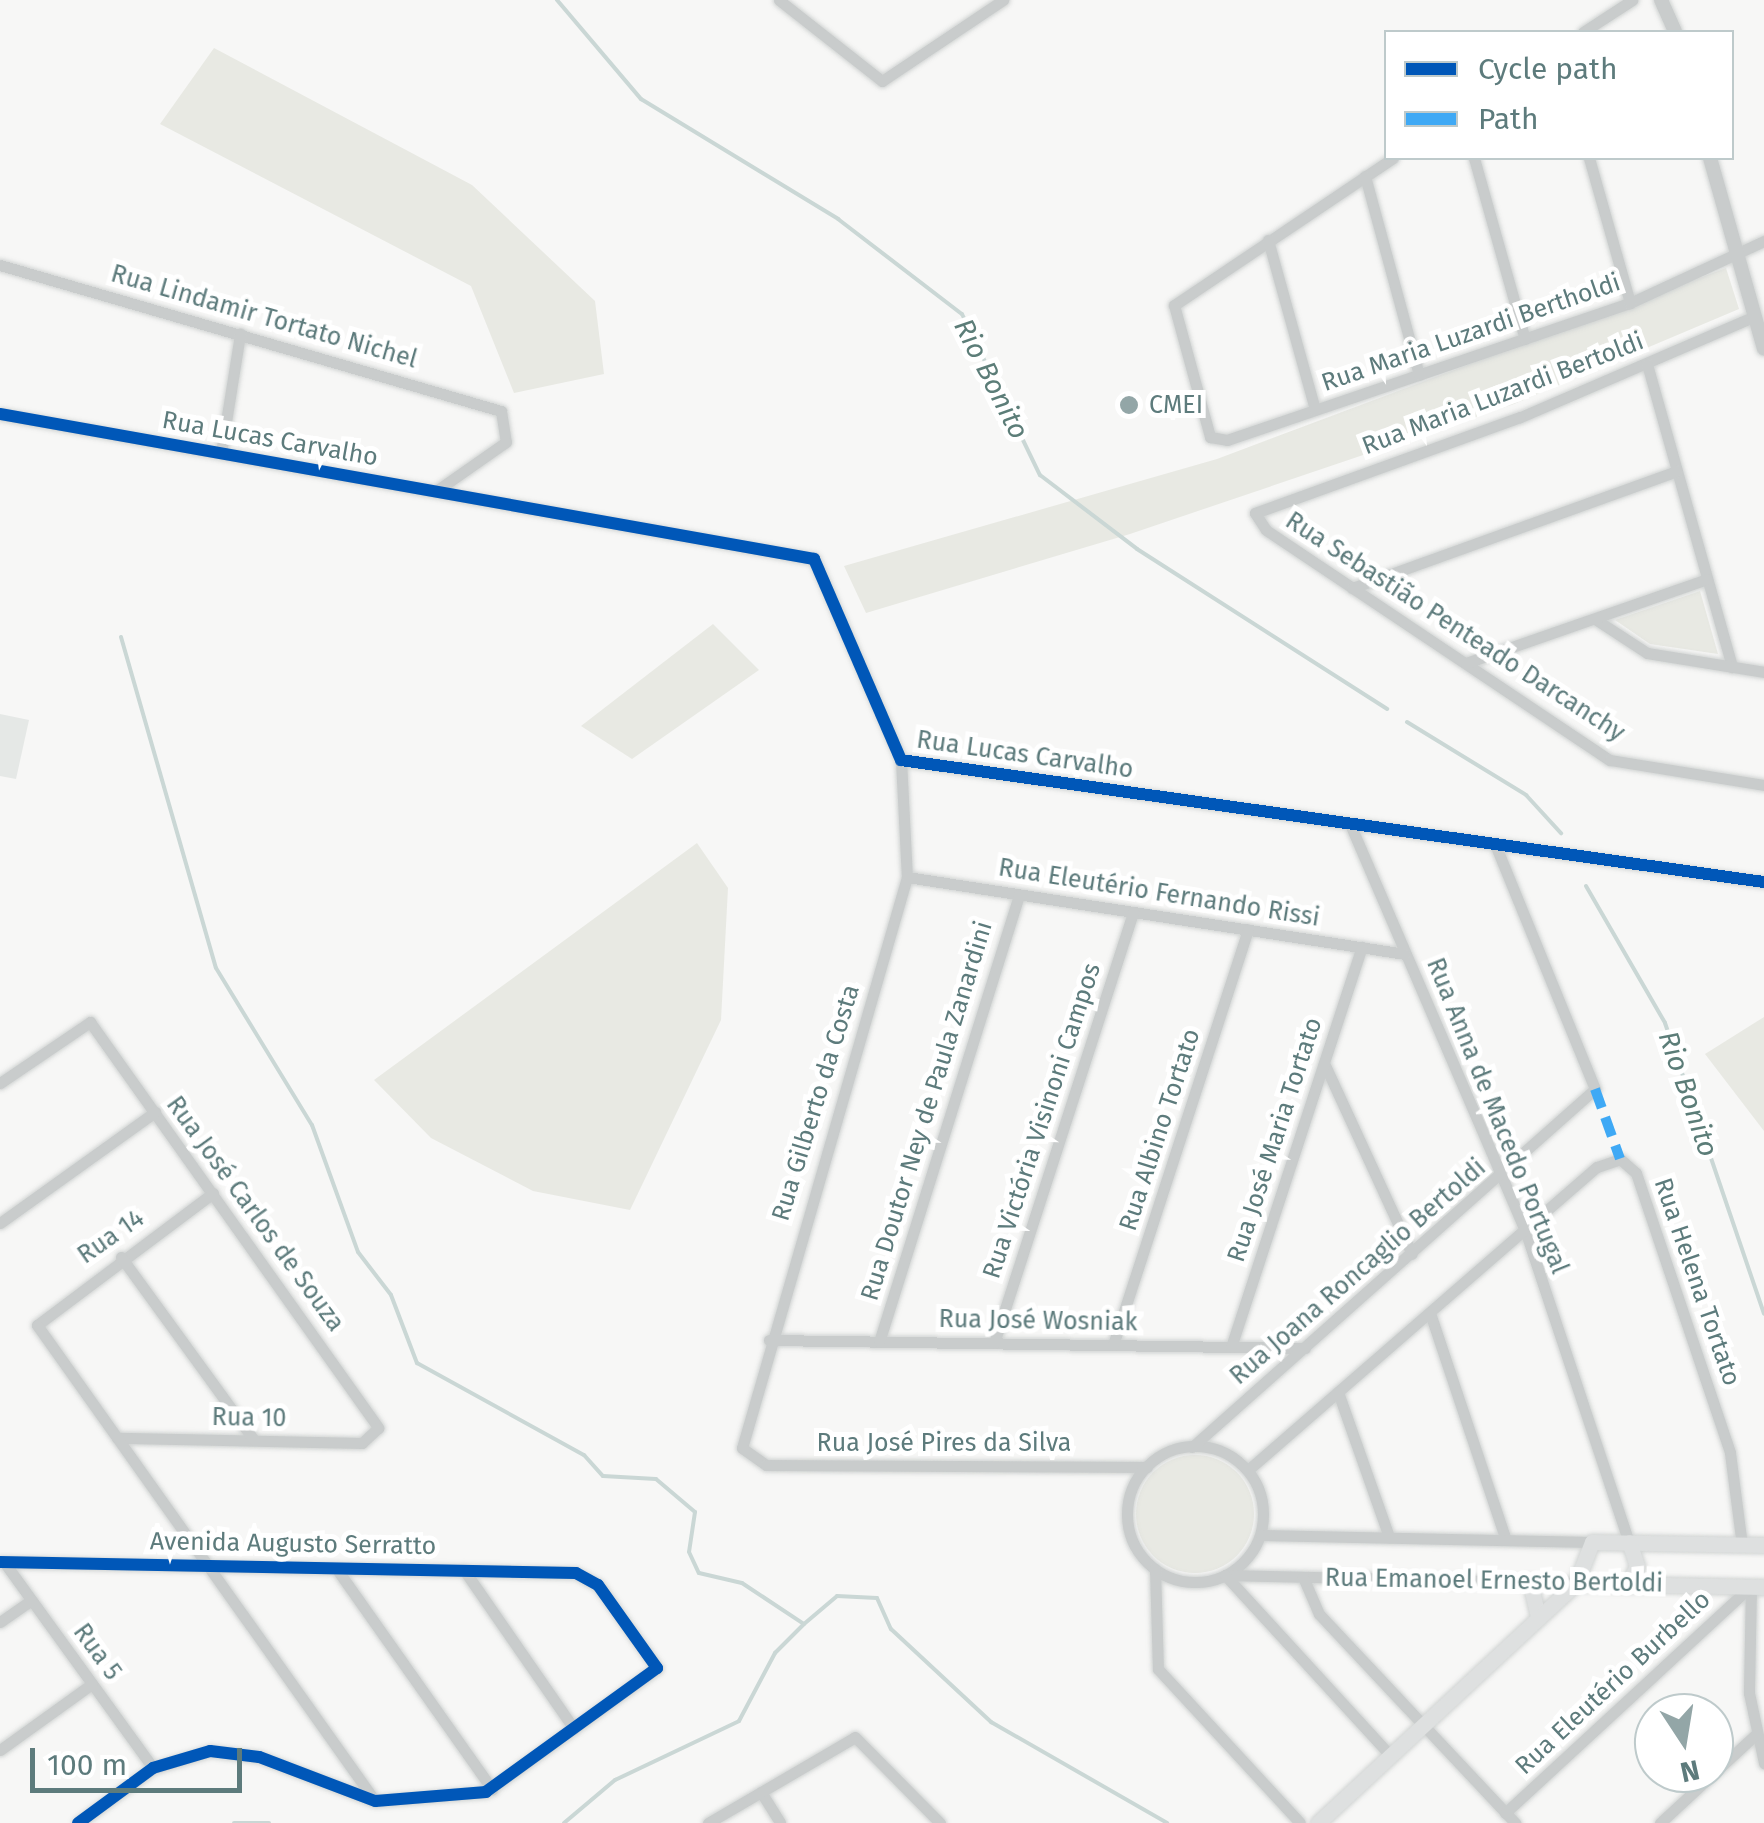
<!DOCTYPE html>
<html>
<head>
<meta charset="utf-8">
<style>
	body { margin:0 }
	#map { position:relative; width:1764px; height:1823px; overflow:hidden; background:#f7f7f6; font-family:"Fira Sans",sans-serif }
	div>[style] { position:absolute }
	.built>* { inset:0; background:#e5e8e6 }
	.green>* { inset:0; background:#e8e9e3 }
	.round { border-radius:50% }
	.stream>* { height:4px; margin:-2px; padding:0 2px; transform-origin:2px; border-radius:2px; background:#cad7d5 }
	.roads { filter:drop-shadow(0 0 2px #d1d4d3) drop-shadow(0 0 2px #d1d4d3) }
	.minor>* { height:11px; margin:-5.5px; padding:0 5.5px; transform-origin:5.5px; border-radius:5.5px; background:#c9cccc }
	.minor>.ring { margin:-5.5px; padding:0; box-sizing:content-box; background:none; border:11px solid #c9cccc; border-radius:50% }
	.tertiary>* { height:14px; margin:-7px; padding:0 7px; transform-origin:7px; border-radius:7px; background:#c9cccc }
	.secondary>* { height:15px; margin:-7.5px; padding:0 7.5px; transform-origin:7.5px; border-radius:7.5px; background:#dee0e0 }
	.quiet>* { height:10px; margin-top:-5px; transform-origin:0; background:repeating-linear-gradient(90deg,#3fa9f5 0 20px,transparent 0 30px) }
	.cycleway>* { height:12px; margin:-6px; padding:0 6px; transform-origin:6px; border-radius:6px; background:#0057b8 }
	.dots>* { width:28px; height:28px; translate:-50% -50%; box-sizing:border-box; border:5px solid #fff; border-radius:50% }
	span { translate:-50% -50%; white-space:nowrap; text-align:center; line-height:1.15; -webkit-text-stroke:10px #fff; paint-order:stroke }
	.street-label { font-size:25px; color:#5d7b7c }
	.poi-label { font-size:25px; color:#5d7b7c }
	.left { translate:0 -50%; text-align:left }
	.water-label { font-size:28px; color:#5c7d78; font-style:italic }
	.legend { position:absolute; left:1384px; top:30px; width:350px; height:130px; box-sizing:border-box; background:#fff; border:2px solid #becacb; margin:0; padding:12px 18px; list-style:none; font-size:30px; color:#5d7b7c }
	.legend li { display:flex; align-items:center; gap:20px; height:50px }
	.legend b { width:50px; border:2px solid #becacb }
	.north { position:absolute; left:1634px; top:1693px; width:100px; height:100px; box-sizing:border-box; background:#fff; border:2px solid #becacb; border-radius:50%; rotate:168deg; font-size:28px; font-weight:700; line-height:40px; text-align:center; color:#5d7b7c }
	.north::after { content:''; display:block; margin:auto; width:35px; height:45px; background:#93a6a7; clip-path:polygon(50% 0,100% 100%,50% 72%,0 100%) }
	.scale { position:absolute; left:30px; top:1748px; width:212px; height:45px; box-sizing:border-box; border:5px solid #5d7b7c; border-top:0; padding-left:12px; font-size:30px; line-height:35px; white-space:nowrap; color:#5d7b7c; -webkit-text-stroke:8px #fff; paint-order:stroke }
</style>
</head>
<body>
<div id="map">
	<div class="built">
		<i style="clip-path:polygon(0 714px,29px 720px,16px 779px,0 776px)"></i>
	</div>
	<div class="green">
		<i style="clip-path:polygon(214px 48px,472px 185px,595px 301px,604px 374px,514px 393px,471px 286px,160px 124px)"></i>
		<i style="clip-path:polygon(1726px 268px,1739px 309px,1514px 404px,1130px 534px,866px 613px,844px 566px,1217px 459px)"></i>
		<i style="clip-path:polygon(1700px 591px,1718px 654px,1650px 644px,1615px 620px)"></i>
		<i style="clip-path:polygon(713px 624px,759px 670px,632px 759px,581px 726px)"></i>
		<i style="clip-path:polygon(697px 843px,728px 888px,721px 1020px,630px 1210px,533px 1191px,431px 1138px,374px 1080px)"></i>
		<i style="clip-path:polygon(1764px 1017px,1764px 1131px,1705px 1054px)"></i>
		<i class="round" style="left:1136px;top:1455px;width:118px;height:118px"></i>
	</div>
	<div class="stream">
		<i style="left:557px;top:0;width:130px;rotate:49.7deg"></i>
		<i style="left:641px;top:99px;width:231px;rotate:31.3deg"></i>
		<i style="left:838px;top:219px;width:156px;rotate:37.5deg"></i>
		<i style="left:962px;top:314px;width:179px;rotate:64.2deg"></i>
		<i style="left:1040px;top:475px;width:122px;rotate:37.3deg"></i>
		<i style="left:1137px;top:549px;width:297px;rotate:32.6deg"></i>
		<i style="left:121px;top:637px;width:344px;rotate:74deg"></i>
		<i style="left:216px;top:968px;width:184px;rotate:58.6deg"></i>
		<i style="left:312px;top:1125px;width:135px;rotate:70.1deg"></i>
		<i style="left:358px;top:1252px;width:54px;rotate:52.5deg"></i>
		<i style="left:391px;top:1295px;width:73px;rotate:69.1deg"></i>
		<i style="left:417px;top:1363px;width:191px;rotate:28.9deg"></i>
		<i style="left:584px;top:1455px;width:28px;rotate:48deg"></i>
		<i style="left:603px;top:1476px;width:53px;rotate:3.2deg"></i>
		<i style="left:656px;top:1479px;width:51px;rotate:40.2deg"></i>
		<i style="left:695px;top:1512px;width:40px;rotate:98.5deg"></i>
		<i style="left:689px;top:1552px;width:23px;rotate:65deg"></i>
		<i style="left:699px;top:1573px;width:44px;rotate:13.1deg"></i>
		<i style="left:742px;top:1583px;width:74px;rotate:33.5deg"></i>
		<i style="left:804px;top:1624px;width:43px;rotate:-40.3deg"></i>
		<i style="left:837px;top:1596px;width:40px;rotate:2.9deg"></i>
		<i style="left:877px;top:1598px;width:34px;rotate:66deg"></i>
		<i style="left:891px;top:1629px;width:137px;rotate:42.9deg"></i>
		<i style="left:991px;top:1722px;width:203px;rotate:29.8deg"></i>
		<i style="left:1407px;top:722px;width:140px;rotate:31.5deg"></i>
		<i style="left:1526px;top:795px;width:52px;rotate:47.4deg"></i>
		<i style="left:1586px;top:886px;width:158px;rotate:60deg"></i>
		<i style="left:1665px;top:1023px;width:307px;rotate:71.2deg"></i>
		<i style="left:234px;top:1823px;width:35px"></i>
		<i style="left:564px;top:1823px;width:67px;rotate:-40.1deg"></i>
		<i style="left:615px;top:1780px;width:137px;rotate:-25.4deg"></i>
		<i style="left:739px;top:1721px;width:77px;rotate:-62.1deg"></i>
		<i style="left:775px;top:1653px;width:41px;rotate:-45deg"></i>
	</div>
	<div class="roads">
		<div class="minor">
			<i style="left:779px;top:0;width:131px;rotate:38.2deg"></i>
			<i style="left:882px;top:81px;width:146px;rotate:-33.8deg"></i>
			<i style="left:1583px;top:32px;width:59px;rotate:-33.1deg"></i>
			<i style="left:1393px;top:158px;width:264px;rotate:146.1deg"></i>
			<i style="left:1174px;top:305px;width:137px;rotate:74.7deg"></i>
			<i style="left:1210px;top:437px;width:17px;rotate:10deg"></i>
			<i style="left:1227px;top:440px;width:426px;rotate:-18.8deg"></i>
			<i style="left:1630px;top:303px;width:148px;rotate:-24.8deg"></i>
			<i style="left:1474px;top:158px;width:188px;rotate:74.3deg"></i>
			<i style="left:1589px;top:158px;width:151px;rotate:74.2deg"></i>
			<i style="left:1365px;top:176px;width:206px;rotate:74.8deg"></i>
			<i style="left:1268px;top:240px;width:176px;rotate:74.5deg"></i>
			<i style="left:0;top:265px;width:522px;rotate:16.25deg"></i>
			<i style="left:501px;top:411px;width:31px;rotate:81deg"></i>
			<i style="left:506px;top:442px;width:85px;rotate:145deg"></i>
			<i style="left:1755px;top:316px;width:256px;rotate:156.7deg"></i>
			<i style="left:1520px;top:417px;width:282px;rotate:160.1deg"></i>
			<i style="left:1255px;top:513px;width:20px;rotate:57deg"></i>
			<i style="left:1266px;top:530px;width:414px;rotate:33.8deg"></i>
			<i style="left:1610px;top:760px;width:156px;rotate:9.2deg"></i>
			<i style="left:1647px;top:364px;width:315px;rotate:74.3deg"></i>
			<i style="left:0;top:414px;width:827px;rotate:10.1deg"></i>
			<i style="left:814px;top:559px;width:219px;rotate:66.6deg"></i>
			<i style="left:901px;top:760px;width:872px;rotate:8.05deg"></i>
			<i style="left:221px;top:453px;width:121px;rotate:-80.9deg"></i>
			<i style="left:1352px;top:588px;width:345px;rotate:-19.8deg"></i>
			<i style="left:1595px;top:619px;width:62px;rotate:33.2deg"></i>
			<i style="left:1647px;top:653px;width:119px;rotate:9.2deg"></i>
			<i style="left:1466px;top:663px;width:255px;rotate:-19.2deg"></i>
			<i style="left:901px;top:760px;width:117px;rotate:87.1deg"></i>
			<i style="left:907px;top:877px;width:594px;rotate:106.12deg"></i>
			<i style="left:742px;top:1448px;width:29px;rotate:35deg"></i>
			<i style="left:766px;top:1465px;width:381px;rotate:0.3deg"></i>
			<i style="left:1350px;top:824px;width:442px;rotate:66.7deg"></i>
			<i style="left:1525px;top:1230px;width:329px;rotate:71.6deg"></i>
			<i style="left:907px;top:877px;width:504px;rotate:8.79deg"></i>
			<i style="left:1324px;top:1063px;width:210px;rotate:65.3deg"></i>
			<i style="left:0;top:1083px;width:109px;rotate:-34.1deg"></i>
			<i style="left:90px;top:1022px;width:498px;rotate:54.6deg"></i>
			<i style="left:378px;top:1428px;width:22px;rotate:137deg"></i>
			<i style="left:362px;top:1443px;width:245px;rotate:-178.8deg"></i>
			<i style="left:213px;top:1193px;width:220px;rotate:143.1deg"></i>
			<i style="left:37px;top:1325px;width:584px;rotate:54.62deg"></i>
			<i style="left:0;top:1223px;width:191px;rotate:-35.6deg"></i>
			<i style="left:121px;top:1257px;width:226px;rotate:54deg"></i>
			<i style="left:1430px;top:1313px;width:239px;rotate:71.5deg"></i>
			<i style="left:769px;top:1340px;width:536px;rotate:0.86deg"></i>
			<i style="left:879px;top:1342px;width:469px;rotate:-72.6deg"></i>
			<i style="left:994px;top:1343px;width:453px;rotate:-72.1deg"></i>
			<i style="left:1113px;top:1345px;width:437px;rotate:-72deg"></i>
			<i style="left:1231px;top:1347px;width:421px;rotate:-71.9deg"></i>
			<i style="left:1338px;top:1392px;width:154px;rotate:70.6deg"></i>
			<i class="ring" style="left:1127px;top:1446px;width:125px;height:125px"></i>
			<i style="left:1192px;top:1447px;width:539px;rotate:-41.62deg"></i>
			<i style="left:1595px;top:1089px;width:265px;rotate:-112.2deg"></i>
			<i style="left:1248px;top:1470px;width:462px;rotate:-41deg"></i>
			<i style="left:1597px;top:1167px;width:24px;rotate:-19deg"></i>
			<i style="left:1620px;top:1159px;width:21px;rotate:41deg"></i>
			<i style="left:1636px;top:1173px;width:295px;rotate:71.4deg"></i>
			<i style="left:1730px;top:1453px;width:93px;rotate:82.6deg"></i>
			<i style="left:1261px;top:1535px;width:331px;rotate:1.2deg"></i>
			<i style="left:0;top:1562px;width:576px;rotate:1.09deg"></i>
			<i style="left:576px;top:1573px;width:25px;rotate:29deg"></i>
			<i style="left:598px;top:1585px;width:102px;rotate:54.6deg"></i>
			<i style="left:657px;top:1668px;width:211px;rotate:144.1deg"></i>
			<i style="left:486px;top:1792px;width:111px;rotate:175.4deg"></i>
			<i style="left:375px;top:1801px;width:124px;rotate:-159.2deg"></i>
			<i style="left:259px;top:1757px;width:49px;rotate:-173deg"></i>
			<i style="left:210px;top:1751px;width:59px;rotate:163.4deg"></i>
			<i style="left:153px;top:1768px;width:93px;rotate:143.7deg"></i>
			<i style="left:4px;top:1562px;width:254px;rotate:54.1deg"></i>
			<i style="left:336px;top:1568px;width:271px;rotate:54.8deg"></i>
			<i style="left:1155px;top:1569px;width:100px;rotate:88.3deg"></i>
			<i style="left:1158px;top:1669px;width:209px;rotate:47.3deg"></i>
			<i style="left:464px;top:1570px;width:193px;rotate:55.3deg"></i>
			<i style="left:1225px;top:1575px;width:351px;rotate:1.3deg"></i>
			<i style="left:1225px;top:1575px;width:246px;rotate:47.5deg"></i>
			<i style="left:1303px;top:1577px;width:40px;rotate:66.6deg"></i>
			<i style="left:1319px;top:1614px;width:287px;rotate:46.8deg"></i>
			<i style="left:1751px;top:1586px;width:107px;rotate:91.1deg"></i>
			<i style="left:1749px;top:1693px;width:72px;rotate:77.9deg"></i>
			<i style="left:0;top:1622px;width:38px;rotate:-35deg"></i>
			<i style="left:0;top:1750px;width:113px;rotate:-35.7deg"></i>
			<i style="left:761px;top:1792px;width:36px;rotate:58deg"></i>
			<i style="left:1505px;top:1813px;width:335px;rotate:-42.7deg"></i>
			<i style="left:708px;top:1823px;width:170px;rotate:-30.3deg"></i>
			<i style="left:855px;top:1737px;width:121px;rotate:45.3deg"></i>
			<i style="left:1660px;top:1823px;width:131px;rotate:-42.8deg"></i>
		</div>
		<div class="tertiary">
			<i style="left:1661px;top:0;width:35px;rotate:66deg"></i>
			<i style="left:1710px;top:158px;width:198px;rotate:74.2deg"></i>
		</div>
		<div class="secondary">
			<i style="left:1530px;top:1582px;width:37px;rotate:77deg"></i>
			<i style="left:1576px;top:1583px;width:44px;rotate:-68.7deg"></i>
			<i style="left:1592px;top:1542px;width:172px;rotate:1deg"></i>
			<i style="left:1576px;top:1583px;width:188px;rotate:1.2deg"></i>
			<i style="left:1628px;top:1584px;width:20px;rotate:-63deg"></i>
			<i style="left:1637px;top:1566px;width:25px;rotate:-108deg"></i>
			<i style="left:1318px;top:1823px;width:352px;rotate:-42.9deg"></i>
		</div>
	</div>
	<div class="quiet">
		<i style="left:1595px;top:1089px;width:74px;rotate:70.3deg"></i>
	</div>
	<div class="cycleway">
		<i style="left:0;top:414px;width:827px;rotate:10.1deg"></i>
		<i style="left:814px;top:559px;width:219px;rotate:66.6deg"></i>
		<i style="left:901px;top:760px;width:872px;rotate:8.05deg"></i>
		<i style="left:0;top:1562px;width:576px;rotate:1.09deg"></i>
		<i style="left:576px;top:1573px;width:25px;rotate:29deg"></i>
		<i style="left:598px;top:1585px;width:102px;rotate:54.6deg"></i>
		<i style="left:657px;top:1668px;width:211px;rotate:144.1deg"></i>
		<i style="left:486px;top:1792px;width:111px;rotate:175.4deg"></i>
		<i style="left:375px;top:1801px;width:124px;rotate:-159.2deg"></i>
		<i style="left:259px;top:1757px;width:49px;rotate:-173deg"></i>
		<i style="left:210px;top:1751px;width:59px;rotate:163.4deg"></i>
		<i style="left:153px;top:1768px;width:93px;rotate:143.7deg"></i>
	</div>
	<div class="dots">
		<i style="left:1129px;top:405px;background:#93a6a7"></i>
	</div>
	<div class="street-label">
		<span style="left:264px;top:317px;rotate:16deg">Rua Lindamir Tortato Nichel</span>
		<span style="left:1471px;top:333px;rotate:-19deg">Rua Maria Luzardi Bertholdi</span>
		<span style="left:1503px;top:394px;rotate:-21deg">Rua Maria Luzardi Bertoldi</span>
		<span style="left:270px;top:439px;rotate:10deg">Rua Lucas Carvalho</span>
		<span style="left:1455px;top:627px;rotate:33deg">Rua Sebastião Penteado Darcanchy</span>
		<span style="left:1025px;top:755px;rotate:8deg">Rua Lucas Carvalho</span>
		<span style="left:1159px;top:893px;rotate:9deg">Rua Eleutério Fernando Rissi</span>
		<span style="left:816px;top:1103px;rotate:-73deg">Rua Gilberto da Costa</span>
		<span style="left:927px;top:1111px;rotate:-73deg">Rua Doutor Ney de Paula Zanardini</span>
		<span style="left:1497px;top:1116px;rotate:68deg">Rua Anna de Macedo Portugal</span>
		<span style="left:1042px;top:1121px;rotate:-72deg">Rua Victória Visinoni Campos</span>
		<span style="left:1160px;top:1130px;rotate:-72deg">Rua Albino Tortato</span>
		<span style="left:1275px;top:1140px;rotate:-72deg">Rua José Maria Tortato</span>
		<span style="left:255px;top:1214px;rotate:54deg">Rua José Carlos de Souza</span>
		<span style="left:111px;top:1237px;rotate:-35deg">Rua 14</span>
		<span style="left:1358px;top:1272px;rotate:-41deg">Rua Joana Roncaglio Bertoldi</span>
		<span style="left:1697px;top:1282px;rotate:71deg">Rua Helena Tortato</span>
		<span style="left:1038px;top:1321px;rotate:1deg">Rua José Wosniak</span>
		<span style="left:249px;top:1418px;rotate:1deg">Rua 10</span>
		<span style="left:944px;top:1443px">Rua José Pires da Silva</span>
		<span style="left:293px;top:1544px;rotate:1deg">Avenida Augusto Serratto</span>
		<span style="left:1494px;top:1581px;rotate:1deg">Rua Emanoel Ernesto Bertoldi</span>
		<span style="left:97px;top:1652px;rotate:54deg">Rua 5</span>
		<span style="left:1613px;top:1683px;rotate:-43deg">Rua Eleutério Burbello</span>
	</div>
	<div class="poi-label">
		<span class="left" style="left:1149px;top:405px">CMEI</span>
	</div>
	<div class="water-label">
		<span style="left:991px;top:379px;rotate:63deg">Rio Bonito</span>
		<span style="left:1688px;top:1094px;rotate:71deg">Rio Bonito</span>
	</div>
	<ul class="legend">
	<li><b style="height:12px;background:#0057b8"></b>Cycle path</li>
	<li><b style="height:12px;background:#3fa9f5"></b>Path</li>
	</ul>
	<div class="north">N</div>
	<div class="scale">100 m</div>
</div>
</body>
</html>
